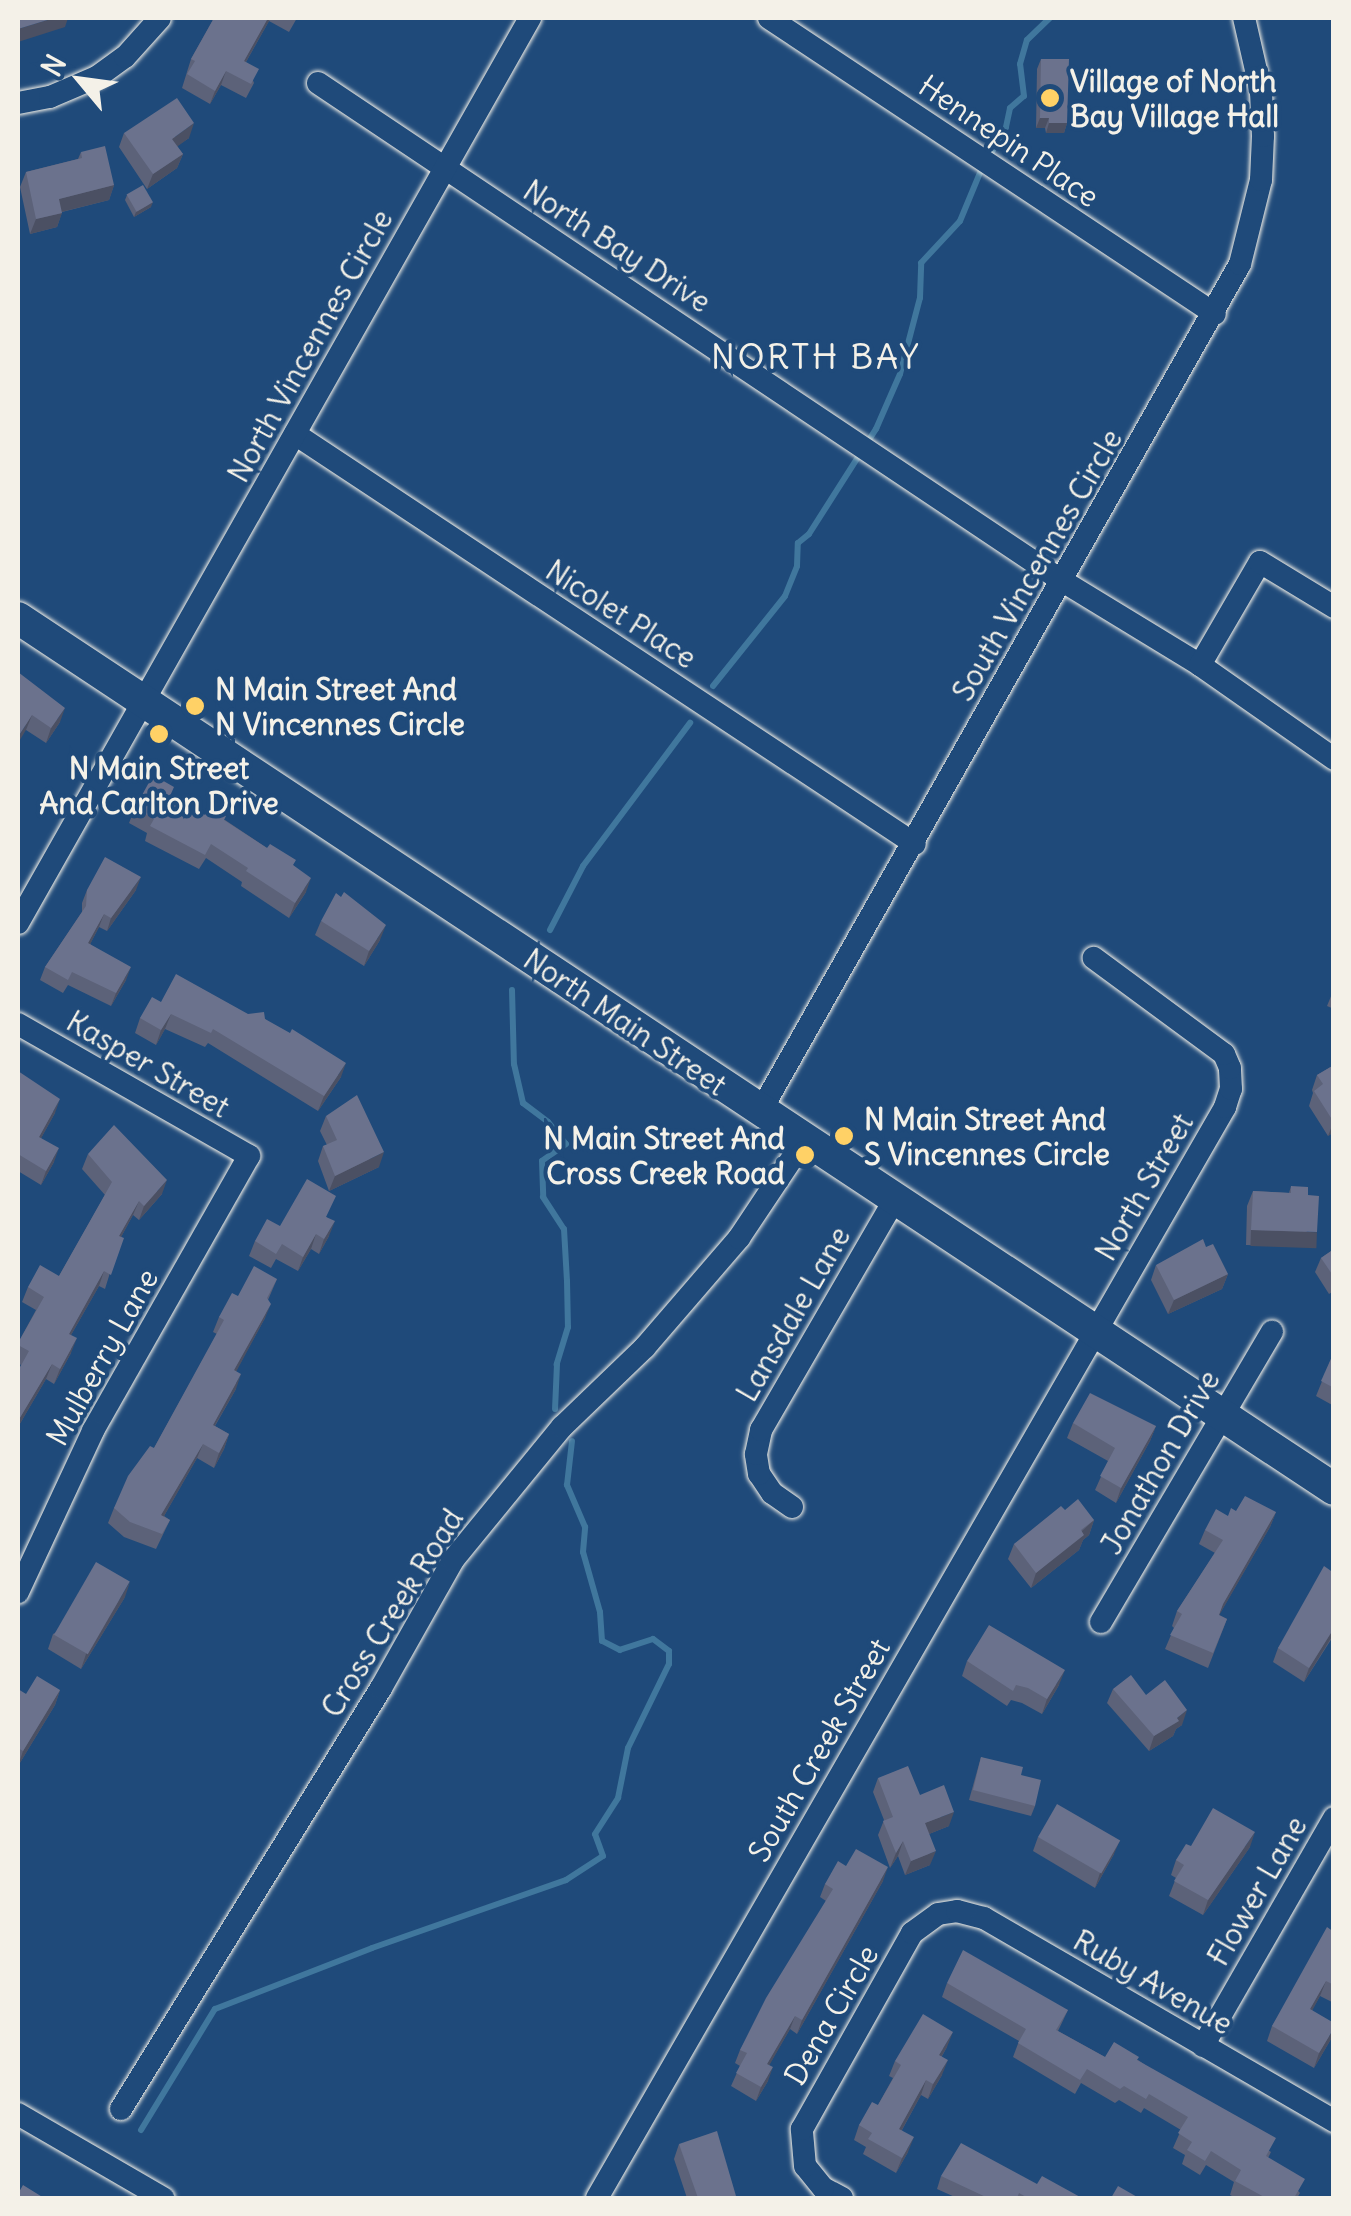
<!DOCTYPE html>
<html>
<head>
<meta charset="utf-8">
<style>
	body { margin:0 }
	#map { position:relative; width:1351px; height:2216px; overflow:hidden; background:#1f4a7a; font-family:Delius,sans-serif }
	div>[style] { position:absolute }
	.stream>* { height:6px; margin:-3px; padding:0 3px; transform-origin:3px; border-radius:3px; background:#40779d }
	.roads { filter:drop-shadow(0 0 2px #f4f1e8) drop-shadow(0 0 2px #f4f1e8) }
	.minor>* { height:22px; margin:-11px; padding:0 11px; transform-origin:11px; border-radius:11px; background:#1f4a7a }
	.secondary>* { height:32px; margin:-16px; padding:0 16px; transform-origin:16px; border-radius:16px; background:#1f4a7a }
	.wall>* { inset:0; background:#5c6279 }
	.shaded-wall>* { inset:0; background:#4b5063; transform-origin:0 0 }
	.building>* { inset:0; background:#6b728d; transform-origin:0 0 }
	.dots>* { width:28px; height:28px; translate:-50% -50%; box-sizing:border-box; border:5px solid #1f4a7a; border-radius:50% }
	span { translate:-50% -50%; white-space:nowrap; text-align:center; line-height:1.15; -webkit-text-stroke:8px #1f4a7a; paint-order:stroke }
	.poi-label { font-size:30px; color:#f4f1e8; font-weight:700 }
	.left { translate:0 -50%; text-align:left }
	.right { translate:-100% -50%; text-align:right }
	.street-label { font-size:30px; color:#f4f1e8 }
	.quarter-label { font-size:35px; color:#f4f1e8; letter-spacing:2.5px }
	.frame { position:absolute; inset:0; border:20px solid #f4f1e8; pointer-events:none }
	.north { position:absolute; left:30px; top:30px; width:100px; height:100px; -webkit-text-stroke:8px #1f4a7a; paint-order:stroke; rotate:299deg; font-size:28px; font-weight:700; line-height:40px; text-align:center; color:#f4f1e8 }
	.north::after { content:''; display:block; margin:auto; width:35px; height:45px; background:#f4f1e8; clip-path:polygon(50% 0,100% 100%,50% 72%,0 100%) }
</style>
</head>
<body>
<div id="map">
	<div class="stream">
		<i style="left:989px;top:157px;width:34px;rotate:-60deg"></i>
		<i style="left:1006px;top:127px;width:19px;rotate:-78deg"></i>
		<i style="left:1010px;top:108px;width:18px;rotate:-41deg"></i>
		<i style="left:1024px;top:96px;width:32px;rotate:-97deg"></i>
		<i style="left:1020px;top:64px;width:25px;rotate:-74deg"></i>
		<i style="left:1027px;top:40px;width:32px;rotate:-44deg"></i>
		<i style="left:713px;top:686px;width:115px;rotate:-51.3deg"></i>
		<i style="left:785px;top:596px;width:32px;rotate:-68deg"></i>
		<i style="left:797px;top:566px;width:23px;rotate:-88deg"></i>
		<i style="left:798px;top:543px;width:14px;rotate:-39deg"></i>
		<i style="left:809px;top:534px;width:125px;rotate:-57.5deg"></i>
		<i style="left:876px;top:429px;width:60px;rotate:-66.4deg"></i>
		<i style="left:900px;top:374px;width:79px;rotate:-75.3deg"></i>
		<i style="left:920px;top:298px;width:35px;rotate:-88deg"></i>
		<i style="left:921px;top:263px;width:57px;rotate:-47.1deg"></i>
		<i style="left:960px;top:221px;width:57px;rotate:-67.5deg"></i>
		<i style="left:550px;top:930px;width:72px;rotate:-62.7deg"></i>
		<i style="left:583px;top:866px;width:179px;rotate:-53.2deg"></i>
		<i style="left:512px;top:990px;width:74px;rotate:88.5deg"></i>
		<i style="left:514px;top:1064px;width:40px;rotate:77deg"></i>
		<i style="left:523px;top:1103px;width:31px;rotate:37deg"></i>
		<i style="left:548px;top:1122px;width:28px;rotate:51deg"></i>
		<i style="left:566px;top:1144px;width:29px;rotate:145deg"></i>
		<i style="left:542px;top:1161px;width:36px;rotate:88deg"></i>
		<i style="left:543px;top:1197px;width:38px;rotate:57deg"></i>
		<i style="left:564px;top:1229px;width:52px;rotate:86.7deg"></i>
		<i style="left:567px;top:1281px;width:46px;rotate:88.8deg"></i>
		<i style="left:568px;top:1327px;width:39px;rotate:107deg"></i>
		<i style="left:557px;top:1364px;width:45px;rotate:92.5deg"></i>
		<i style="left:141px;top:2130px;width:142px;rotate:-58.6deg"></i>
		<i style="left:215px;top:2009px;width:168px;rotate:-21.2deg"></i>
		<i style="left:372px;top:1948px;width:206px;rotate:-19.3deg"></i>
		<i style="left:566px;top:1880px;width:44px;rotate:-33deg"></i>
		<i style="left:603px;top:1856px;width:23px;rotate:-110deg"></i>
		<i style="left:595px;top:1834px;width:43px;rotate:-57.4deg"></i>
		<i style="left:618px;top:1798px;width:51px;rotate:-78.7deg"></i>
		<i style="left:628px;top:1748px;width:93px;rotate:-64deg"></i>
		<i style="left:669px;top:1664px;width:13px;rotate:-90deg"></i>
		<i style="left:669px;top:1651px;width:20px;rotate:-143deg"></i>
		<i style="left:653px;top:1639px;width:35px;rotate:162deg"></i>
		<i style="left:620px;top:1650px;width:20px;rotate:-153deg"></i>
		<i style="left:602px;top:1641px;width:29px;rotate:-94deg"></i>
		<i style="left:600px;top:1612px;width:62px;rotate:-105.8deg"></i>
		<i style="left:583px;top:1552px;width:25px;rotate:-85deg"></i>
		<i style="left:585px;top:1527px;width:46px;rotate:-113.2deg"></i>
		<i style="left:567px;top:1485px;width:44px;rotate:-83.5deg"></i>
	</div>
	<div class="roads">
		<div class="minor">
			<i style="left:769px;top:18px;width:535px;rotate:33.57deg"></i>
			<i style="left:318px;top:83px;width:894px;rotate:33.78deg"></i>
			<i style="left:1061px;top:580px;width:163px;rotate:31.4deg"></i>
			<i style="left:1200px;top:665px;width:164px;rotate:35deg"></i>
			<i style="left:18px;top:103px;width:33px;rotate:-11deg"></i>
			<i style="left:50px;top:97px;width:51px;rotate:-23.1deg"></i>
			<i style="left:97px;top:77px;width:34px;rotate:-36deg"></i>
			<i style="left:125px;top:57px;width:52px;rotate:-48.1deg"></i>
			<i style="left:295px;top:434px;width:743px;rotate:33.48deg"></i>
			<i style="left:1200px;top:665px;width:119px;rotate:-59.8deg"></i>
			<i style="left:1260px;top:562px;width:87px;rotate:31.3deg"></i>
			<i style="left:18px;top:923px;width:1040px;rotate:-60.5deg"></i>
			<i style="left:18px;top:1024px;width:266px;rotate:29.7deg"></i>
			<i style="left:249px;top:1156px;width:316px;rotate:119.6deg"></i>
			<i style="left:93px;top:1431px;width:178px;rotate:115deg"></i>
			<i style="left:760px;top:1112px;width:974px;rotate:-60.49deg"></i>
			<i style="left:1240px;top:264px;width:87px;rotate:-76deg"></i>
			<i style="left:1261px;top:180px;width:44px;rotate:-87.4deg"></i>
			<i style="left:1263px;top:136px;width:44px;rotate:-92.6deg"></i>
			<i style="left:1261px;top:92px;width:76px;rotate:-102.9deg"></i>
			<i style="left:792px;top:1507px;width:24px;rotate:-145deg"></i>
			<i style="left:772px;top:1493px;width:23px;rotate:-124deg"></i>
			<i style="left:759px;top:1474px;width:20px;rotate:-99deg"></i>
			<i style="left:756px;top:1454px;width:25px;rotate:-78deg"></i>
			<i style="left:761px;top:1430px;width:265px;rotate:-59.9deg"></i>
			<i style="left:1101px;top:1622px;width:337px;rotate:-59.5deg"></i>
			<i style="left:1203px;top:2046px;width:263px;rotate:-60.1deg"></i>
			<i style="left:121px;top:2109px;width:495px;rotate:-58.3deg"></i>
			<i style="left:381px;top:1688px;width:147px;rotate:-60.6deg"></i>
			<i style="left:453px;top:1560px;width:172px;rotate:-50.7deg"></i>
			<i style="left:562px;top:1427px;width:115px;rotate:-43.9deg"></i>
			<i style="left:645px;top:1347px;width:144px;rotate:-49.2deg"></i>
			<i style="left:739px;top:1238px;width:115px;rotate:-56.3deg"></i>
			<i style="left:18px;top:2114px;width:168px;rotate:30.1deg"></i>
			<i style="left:597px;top:2198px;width:1259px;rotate:-60.07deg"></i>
			<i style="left:1225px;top:1107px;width:19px;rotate:-72deg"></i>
			<i style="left:1231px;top:1089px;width:21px;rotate:-93deg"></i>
			<i style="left:1230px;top:1068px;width:15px;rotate:-113deg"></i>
			<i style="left:1224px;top:1054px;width:162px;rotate:-143.6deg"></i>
			<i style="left:842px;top:2198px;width:21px;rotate:-152deg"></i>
			<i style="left:823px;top:2188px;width:28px;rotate:-129deg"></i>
			<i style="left:805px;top:2166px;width:37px;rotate:-95deg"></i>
			<i style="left:802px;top:2129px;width:225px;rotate:-60.7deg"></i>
			<i style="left:912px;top:1933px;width:32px;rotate:-36deg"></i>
			<i style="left:938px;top:1914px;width:19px;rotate:-9deg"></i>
			<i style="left:957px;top:1911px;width:28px;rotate:15deg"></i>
			<i style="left:984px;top:1918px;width:405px;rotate:30.1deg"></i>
		</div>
		<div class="secondary">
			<i style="left:18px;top:618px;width:1578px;rotate:33.5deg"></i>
		</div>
	</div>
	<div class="wall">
		<i style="clip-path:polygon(214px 18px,297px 18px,289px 32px,269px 21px,246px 62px,254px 83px,246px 98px,221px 85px,210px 104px,182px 88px,191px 59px)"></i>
		<i style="clip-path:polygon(1041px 59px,1067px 123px,1064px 133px,1046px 133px,1045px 128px,1036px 128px,1037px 69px)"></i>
		<i style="clip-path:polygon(124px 133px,189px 138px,177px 146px,183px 154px,177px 168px,147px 189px,119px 147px)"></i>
		<i style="clip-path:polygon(81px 152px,114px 185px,109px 200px,62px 212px,57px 227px,30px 234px,20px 187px,26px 172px,78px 159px)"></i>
		<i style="clip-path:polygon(127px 195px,151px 207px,134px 217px,125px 200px)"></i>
		<i style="clip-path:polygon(18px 674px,60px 722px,46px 743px,26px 730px)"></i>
		<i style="clip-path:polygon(171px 796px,205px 815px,225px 820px,294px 866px,306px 892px,289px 918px,241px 886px,242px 882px,206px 858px,199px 869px,145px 841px,147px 833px,129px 823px,135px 808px)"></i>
		<i style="clip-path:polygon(87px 890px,136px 890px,107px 931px,99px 927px,90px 944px,126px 980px,111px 1006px,68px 985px,63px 993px,40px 980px,45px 967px,82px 912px,82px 903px)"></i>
		<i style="clip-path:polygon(321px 921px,380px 940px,364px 966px,315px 935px)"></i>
		<i style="clip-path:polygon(1334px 989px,1334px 1009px,1327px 1006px)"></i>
		<i style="clip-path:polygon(161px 1002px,248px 1014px,265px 1019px,341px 1077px,318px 1111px,208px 1043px,205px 1047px,165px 1029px,156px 1045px,135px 1033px,140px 1018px)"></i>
		<i style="clip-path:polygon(1334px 1065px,1334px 1132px,1328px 1136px,1309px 1106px,1313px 1093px,1312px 1090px,1317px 1075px)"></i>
		<i style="clip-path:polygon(18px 1071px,55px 1113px,41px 1138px,54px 1162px,41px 1185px,18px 1171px)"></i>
		<i style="clip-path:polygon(326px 1116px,379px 1167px,329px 1191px,318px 1161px,323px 1146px,327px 1145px,320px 1131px)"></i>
		<i style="clip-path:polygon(88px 1154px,162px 1194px,139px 1220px,133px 1215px,121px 1237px,105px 1289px,99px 1286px,71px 1335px,71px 1353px,54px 1384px,46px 1379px,18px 1427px,18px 1371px,21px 1365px,18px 1363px,18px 1343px,36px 1310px,22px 1302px,28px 1287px,59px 1276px,105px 1195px,82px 1169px)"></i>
		<i style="clip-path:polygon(1291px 1186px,1312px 1247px,1246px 1245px,1247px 1206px,1253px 1191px,1289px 1193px)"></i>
		<i style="clip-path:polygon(327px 1217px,329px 1236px,319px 1254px,311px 1249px,298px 1271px,276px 1259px,271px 1268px,249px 1256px,255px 1241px,280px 1226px)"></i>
		<i style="clip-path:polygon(1334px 1249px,1334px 1291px,1329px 1294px,1315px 1272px,1321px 1258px)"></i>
		<i style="clip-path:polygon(1156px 1265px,1228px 1274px,1222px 1289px,1168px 1314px,1151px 1280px)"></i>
		<i style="clip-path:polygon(277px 1279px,268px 1300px,265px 1318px,236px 1371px,236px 1389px,215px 1426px,229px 1434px,224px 1449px,214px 1468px,197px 1458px,164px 1516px,170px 1520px,156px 1549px,124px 1537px,108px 1523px,114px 1508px,154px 1448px,217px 1334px,213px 1332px,219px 1317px,238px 1296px)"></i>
		<i style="clip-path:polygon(1334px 1352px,1334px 1406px,1316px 1396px)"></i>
		<i style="clip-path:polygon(1073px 1423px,1156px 1426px,1150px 1441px,1116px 1503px,1095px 1490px,1108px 1461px,1067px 1438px)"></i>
		<i style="clip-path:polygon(1065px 1510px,1094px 1520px,1089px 1535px,1083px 1540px,1079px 1550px,1031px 1588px,1008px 1559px,1014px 1544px)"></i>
		<i style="clip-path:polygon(1236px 1511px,1276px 1512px,1270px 1527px,1219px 1615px,1227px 1619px,1208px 1668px,1165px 1649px,1174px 1628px,1172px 1626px,1177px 1611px,1215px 1553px,1199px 1544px,1205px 1530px)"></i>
		<i style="clip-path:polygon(1334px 1573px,1334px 1635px,1304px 1682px,1273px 1662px,1278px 1648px)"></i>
		<i style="clip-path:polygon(125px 1597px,81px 1669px,48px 1649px,53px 1634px)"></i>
		<i style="clip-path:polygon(967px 1661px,1059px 1685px,1042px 1714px,1022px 1703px,1011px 1700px,1007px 1706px,962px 1676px)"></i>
		<i style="clip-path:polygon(1113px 1689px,1146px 1695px,1182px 1725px,1176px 1729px,1173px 1736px,1149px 1751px,1107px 1703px)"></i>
		<i style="clip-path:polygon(60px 1690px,55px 1705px,18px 1766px,18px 1691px,26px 1694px)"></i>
		<i style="clip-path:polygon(981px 1757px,1021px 1775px,1035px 1806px,1031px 1816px,969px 1800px)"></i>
		<i style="clip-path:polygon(878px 1778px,920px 1795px,949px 1826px,929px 1834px,930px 1865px,905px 1875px,898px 1856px,890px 1868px,878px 1835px,884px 1820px,873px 1792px)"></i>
		<i style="clip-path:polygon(1038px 1837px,1114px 1854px,1095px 1888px,1033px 1851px)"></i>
		<i style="clip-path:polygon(1191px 1846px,1250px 1847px,1203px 1915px,1169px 1896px,1176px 1878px,1171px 1875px,1176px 1860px)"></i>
		<i style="clip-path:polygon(846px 1866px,883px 1881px,797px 2034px,790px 2029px,769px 2065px,768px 2081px,756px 2101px,731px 2086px,740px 2066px,735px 2063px,740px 2050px,826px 1901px,820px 1897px,825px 1884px)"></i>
		<i style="clip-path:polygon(1334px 1932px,1334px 2003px,1320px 1996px,1312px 2010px,1331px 2039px,1314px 2068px,1267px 2041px,1272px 2026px)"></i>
		<i style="clip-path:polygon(947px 1983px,1068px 2010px,1058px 2031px,1105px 2057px,1138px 2060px,1271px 2152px,1268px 2158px,1300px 2193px,1297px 2198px,1236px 2198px,1230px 2195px,1234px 2182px,1206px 2165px,1200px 2175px,1182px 2164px,1185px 2155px,1173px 2148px,1181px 2130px,1144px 2108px,1141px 2113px,1119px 2100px,1115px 2103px,1081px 2083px,1075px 2094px,1013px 2057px,1019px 2041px,942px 1997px)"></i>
		<i style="clip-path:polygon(947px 2047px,942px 2056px,942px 2075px,928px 2099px,921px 2095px,902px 2130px,908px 2152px,896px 2173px,863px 2154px,866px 2147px,854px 2140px,859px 2125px,878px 2105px,893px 2078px,889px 2076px,895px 2061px)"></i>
		<i style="clip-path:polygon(679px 2144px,735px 2198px,687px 2198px,674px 2159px)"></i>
		<i style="clip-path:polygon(941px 2176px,1037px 2184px,1082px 2198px,957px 2198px,937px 2189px)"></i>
	</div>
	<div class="shaded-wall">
		<i style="clip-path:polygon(54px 18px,68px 18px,65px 27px,18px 42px,18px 29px)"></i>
		<i style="clip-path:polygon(268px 18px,270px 18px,269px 21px,239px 74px,244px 61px)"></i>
		<i style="clip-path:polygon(226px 71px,221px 85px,210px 104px,215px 91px)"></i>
		<i style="clip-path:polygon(1040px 118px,1049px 118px,1045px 128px,1036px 128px)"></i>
		<i style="clip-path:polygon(194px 123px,189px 138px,167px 154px,172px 139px)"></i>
		<i style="clip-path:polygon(1049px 123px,1067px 123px,1064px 133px,1046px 133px)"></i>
		<i style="clip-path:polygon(183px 154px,177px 168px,147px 189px,153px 174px)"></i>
		<i style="clip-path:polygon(114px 185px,109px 200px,53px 214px,59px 199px)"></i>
		<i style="clip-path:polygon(153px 202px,151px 207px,134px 217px,136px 212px)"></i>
		<i style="clip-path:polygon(62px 213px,57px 227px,30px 234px,36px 219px)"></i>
		<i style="clip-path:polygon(65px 708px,60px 722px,46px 743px,51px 728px)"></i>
		<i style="clip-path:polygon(32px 715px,26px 730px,18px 743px,18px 737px)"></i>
		<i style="clip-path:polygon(141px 877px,136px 890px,107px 931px,111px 918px)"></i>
		<i style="clip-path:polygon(311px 878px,306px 892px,289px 918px,295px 903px)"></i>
		<i style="clip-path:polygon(104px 914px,99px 927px,84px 956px,88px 943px)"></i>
		<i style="clip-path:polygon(386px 925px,380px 940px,364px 966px,369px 951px)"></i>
		<i style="clip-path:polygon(131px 967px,126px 980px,111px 1006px,116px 993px)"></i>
		<i style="clip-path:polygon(171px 1014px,165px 1029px,156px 1045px,161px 1030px)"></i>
		<i style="clip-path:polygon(346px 1063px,341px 1077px,318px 1111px,324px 1096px)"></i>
		<i style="clip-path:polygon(60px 1099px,55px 1113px,34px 1151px,39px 1137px)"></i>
		<i style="clip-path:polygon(1334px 1121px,1334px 1132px,1328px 1136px)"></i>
		<i style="clip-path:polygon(59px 1148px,54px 1162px,41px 1185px,46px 1171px)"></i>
		<i style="clip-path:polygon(384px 1152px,379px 1167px,329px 1191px,335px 1176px)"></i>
		<i style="clip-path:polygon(167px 1180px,162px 1194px,139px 1220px,144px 1206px)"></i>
		<i style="clip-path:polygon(139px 1201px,133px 1215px,114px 1250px,119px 1236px)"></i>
		<i style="clip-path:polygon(335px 1221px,329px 1236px,319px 1254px,324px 1239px)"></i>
		<i style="left:1251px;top:1230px;width:66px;height:16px;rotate:2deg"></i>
		<i style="clip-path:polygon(316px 1234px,311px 1249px,298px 1271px,303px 1257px)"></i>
		<i style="clip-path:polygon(104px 1271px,99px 1286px,63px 1349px,69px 1334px)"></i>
		<i style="clip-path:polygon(1228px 1274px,1222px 1289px,1168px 1314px,1174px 1300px)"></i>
		<i style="clip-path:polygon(271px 1304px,265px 1318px,229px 1385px,234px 1370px)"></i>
		<i style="clip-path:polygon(77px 1338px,71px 1353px,54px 1384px,60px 1369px)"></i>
		<i style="clip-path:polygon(52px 1364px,46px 1379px,18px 1427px,18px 1421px)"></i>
		<i style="clip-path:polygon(241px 1374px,236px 1389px,207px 1439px,213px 1425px)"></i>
		<i style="clip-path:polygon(1156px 1426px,1150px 1441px,1116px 1503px,1121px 1488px)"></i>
		<i style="clip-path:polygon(229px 1434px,224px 1449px,214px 1468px,219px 1453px)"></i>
		<i style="clip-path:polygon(203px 1444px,197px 1458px,156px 1530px,161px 1515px)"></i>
		<i style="clip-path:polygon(1276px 1512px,1270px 1527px,1217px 1619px,1223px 1604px)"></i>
		<i style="clip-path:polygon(1094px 1520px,1089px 1535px,1083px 1540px,1079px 1550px,1031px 1588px,1036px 1573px)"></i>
		<i style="clip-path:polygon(130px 1582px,125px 1597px,81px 1669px,86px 1654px)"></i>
		<i style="clip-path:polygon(1334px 1628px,1333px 1635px,1304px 1682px,1309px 1668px)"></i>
		<i style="clip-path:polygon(1065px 1670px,1059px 1685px,1042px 1714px,1047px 1699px)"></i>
		<i style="clip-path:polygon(60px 1690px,55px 1705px,18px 1766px,23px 1751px)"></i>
		<i style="clip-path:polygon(1187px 1710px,1182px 1725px,1176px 1729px,1173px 1736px,1149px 1751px,1154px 1736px)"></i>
		<i style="clip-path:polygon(954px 1812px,949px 1826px,919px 1838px,925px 1823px)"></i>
		<i style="clip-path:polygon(1255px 1832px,1250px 1847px,1203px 1915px,1208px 1900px)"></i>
		<i style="clip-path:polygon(1120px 1840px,1114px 1854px,1095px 1888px,1100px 1873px)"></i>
		<i style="clip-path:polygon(903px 1841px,898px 1856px,890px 1868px,896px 1853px)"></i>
		<i style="clip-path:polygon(936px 1851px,930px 1865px,905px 1875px,911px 1861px)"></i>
		<i style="clip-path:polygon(888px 1867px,883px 1881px,797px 2034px,802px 2020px)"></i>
		<i style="clip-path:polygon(1326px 1981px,1320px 1996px,1305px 2024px,1310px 2009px)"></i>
		<i style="clip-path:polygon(795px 2016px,790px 2029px,762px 2078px,767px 2064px)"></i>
		<i style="clip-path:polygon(1334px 2028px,1331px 2039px,1314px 2068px,1319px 2053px)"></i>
		<i style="clip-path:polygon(953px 2032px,947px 2047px,934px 2069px,939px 2055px)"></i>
		<i style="clip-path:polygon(948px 2060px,942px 2075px,928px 2099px,933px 2084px)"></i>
		<i style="clip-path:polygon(773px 2067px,768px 2081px,756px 2101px,761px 2087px)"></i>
		<i style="clip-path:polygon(926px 2080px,921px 2095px,894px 2144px,899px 2129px)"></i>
		<i style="clip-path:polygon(914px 2137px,908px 2152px,896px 2173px,902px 2158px)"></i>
	</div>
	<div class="building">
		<i style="clip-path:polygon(18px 18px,54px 18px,18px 29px)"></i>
		<i style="clip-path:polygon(214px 18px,268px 18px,244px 61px,259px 69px,251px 84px,226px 71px,215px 91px,187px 74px,195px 61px,191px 59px)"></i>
		<i style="clip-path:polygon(1041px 59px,1069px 59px,1067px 123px,1049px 123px,1049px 118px,1040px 118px)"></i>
		<i style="clip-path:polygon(177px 98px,194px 123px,172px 139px,183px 154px,153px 174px,124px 133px)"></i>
		<i style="clip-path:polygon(105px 146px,114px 185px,59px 199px,62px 213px,36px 219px,26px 172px,82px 158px,81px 152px)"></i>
		<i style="left:143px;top:185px;width:20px;height:19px;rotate:60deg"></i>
		<i style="clip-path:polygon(18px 672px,65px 708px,51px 728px,32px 715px,18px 737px)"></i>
		<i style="clip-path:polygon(153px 775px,174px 787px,170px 796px,205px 815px,210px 807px,226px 816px,224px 820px,267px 848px,270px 844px,296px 860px,293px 865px,311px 878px,295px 903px,246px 871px,248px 868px,211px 844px,205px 855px,150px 826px,154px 819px,135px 808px)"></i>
		<i style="clip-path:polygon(105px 857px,141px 877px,111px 918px,104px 914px,88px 943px,131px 967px,116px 993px,72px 972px,68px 980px,45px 967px,86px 906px,87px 890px)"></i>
		<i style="clip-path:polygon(344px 892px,386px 925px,369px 951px,321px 921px,336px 893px,341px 897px)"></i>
		<i style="clip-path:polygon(176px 974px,248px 1014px,264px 1012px,265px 1019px,290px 1033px,292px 1029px,346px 1063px,324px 1096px,213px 1029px,211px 1033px,171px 1014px,161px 1030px,140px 1018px,152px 997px,161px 1002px)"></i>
		<i style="clip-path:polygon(1334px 1065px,1334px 1121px,1333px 1121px,1314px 1091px,1323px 1084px,1317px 1075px)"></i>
		<i style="clip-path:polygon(18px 1071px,60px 1099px,39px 1137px,59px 1148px,46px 1171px,18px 1154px)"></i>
		<i style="clip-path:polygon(357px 1095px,384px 1152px,335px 1176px,323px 1146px,337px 1140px,326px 1116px)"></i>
		<i style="clip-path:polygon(114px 1125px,167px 1180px,144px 1206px,139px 1201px,119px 1236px,124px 1238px,111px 1275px,104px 1271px,69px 1334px,77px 1338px,60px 1369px,52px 1364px,18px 1421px,18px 1371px,29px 1351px,18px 1345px,18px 1343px,44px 1297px,28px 1287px,40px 1265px,59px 1276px,112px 1182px,88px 1154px)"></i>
		<i style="clip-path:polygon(307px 1179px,336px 1196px,326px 1217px,335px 1221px,324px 1239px,316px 1234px,303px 1257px,282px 1244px,276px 1254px,255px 1241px,267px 1219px,280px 1226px)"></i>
		<i style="clip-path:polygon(1291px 1186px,1308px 1187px,1308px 1195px,1319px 1196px,1317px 1232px,1251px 1230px,1253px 1191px,1291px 1193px)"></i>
		<i style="clip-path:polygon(1203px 1239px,1206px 1247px,1213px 1244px,1228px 1274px,1174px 1300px,1156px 1265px)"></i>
		<i style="clip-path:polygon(1334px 1249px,1334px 1277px,1321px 1258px)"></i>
		<i style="clip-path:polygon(254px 1266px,277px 1279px,267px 1298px,271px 1304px,234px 1370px,241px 1374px,213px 1425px,229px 1434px,219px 1453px,203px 1444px,161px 1515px,170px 1520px,162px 1534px,130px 1522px,114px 1508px,128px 1476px,150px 1446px,154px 1448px,224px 1320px,219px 1317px,232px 1293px,238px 1296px)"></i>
		<i style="clip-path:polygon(1334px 1352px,1334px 1388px,1321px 1381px)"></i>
		<i style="clip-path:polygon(1090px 1393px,1156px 1426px,1121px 1488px,1100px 1476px,1115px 1448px,1073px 1423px)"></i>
		<i style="clip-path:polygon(1245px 1496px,1276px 1512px,1223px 1604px,1219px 1615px,1227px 1619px,1213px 1653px,1170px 1635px,1182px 1614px,1177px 1611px,1223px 1540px,1205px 1530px,1216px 1509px,1228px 1516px,1231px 1508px,1236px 1511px)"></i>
		<i style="clip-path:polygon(1078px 1499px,1094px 1520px,1081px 1530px,1084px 1535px,1036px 1573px,1014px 1544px,1061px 1506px,1065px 1510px)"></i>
		<i style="left:96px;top:1562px;width:39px;height:84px;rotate:30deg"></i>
		<i style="clip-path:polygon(1324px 1566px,1334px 1573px,1334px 1628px,1309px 1668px,1278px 1648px)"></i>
		<i style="clip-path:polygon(989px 1625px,1065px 1670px,1047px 1699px,1028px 1688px,1016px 1685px,1013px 1691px,967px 1661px)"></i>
		<i style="clip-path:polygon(1131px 1675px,1146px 1695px,1165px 1680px,1187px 1710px,1177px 1718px,1179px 1721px,1154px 1736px,1113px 1689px)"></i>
		<i style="clip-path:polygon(37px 1676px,60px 1690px,23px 1751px,18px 1748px,18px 1689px,26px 1694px)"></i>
		<i style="clip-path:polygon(981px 1757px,1023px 1767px,1021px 1775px,1041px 1780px,1035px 1806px,973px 1790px)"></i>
		<i style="clip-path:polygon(908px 1766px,920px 1795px,944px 1785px,954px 1812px,925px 1823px,936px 1851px,911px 1861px,903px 1841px,896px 1853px,883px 1821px,893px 1817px,878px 1778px)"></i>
		<i style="left:1057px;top:1804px;width:73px;height:38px;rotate:30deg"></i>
		<i style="clip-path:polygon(1213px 1808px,1255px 1832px,1208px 1900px,1174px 1881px,1184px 1865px,1176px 1860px,1186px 1844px,1191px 1846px)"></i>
		<i style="clip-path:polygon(856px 1849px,888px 1867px,802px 2020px,795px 2016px,767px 2064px,773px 2067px,761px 2087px,736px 2073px,747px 2053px,740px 2050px,766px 1998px,833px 1889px,825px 1884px,838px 1861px,846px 1866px)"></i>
		<i style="clip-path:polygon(1327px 1927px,1334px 1932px,1334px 1985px,1326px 1981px,1310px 2009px,1334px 2023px,1334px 2028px,1319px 2053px,1272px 2026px)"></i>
		<i style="clip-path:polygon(963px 1950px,1068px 2010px,1056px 2030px,1105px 2057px,1114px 2042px,1139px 2057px,1137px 2060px,1276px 2138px,1266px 2156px,1305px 2179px,1294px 2198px,1266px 2198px,1235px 2181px,1241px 2170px,1211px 2151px,1205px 2161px,1187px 2150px,1192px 2142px,1178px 2133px,1188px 2117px,1149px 2094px,1146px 2099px,1124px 2086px,1120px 2089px,1087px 2069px,1080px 2080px,1018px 2043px,1026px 2029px,947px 1983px)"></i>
		<i style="clip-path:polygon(923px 2014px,953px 2032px,939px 2055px,948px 2060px,933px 2084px,926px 2080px,899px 2129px,914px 2137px,902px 2158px,868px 2139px,872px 2133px,859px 2125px,872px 2102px,878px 2105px,901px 2065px,895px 2061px)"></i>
		<i style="clip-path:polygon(717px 2131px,736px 2196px,729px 2198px,698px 2198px,679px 2144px)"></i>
		<i style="clip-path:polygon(961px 2143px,1037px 2184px,1042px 2176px,1082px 2198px,1028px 2198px,1019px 2193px,1017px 2198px,988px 2198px,941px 2176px)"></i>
		<i style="clip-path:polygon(23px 2185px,44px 2198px,18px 2198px,18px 2191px,19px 2192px)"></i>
		<i style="clip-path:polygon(1118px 2186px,1139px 2198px,1111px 2198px)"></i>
	</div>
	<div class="dots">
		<i style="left:1050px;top:98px;background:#ffd166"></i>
		<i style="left:195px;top:706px;background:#ffd166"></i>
		<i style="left:159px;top:734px;background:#ffd166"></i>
		<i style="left:844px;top:1136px;background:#ffd166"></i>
		<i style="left:805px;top:1155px;background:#ffd166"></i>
	</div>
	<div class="poi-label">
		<span class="left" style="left:1070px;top:98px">Village of North<br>Bay Village Hall</span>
		<span class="left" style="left:215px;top:706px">N Main Street And<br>N Vincennes Circle</span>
		<span style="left:159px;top:785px">N Main Street<br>And Carlton Drive</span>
		<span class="left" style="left:864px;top:1136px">N Main Street And<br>S Vincennes Circle</span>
		<span class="right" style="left:785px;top:1155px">N Main Street And<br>Cross Creek Road</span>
	</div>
	<div class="street-label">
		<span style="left:1009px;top:141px;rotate:34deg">Hennepin Place</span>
		<span style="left:617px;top:246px;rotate:33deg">North Bay Drive</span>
		<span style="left:310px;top:346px;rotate:-61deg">North Vincennes Circle</span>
		<span style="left:1037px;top:565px;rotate:-60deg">South Vincennes Circle</span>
		<span style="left:621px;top:614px;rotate:33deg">Nicolet Place</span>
		<span style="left:625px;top:1022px;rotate:34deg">North Main Street</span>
		<span style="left:148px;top:1064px;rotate:30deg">Kasper Street</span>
		<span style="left:1144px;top:1187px;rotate:-60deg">North Street</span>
		<span style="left:793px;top:1314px;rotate:-60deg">Lansdale Lane</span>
		<span style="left:102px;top:1357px;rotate:-61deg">Mulberry Lane</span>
		<span style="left:1160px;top:1462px;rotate:-60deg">Jonathon Drive</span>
		<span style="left:392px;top:1613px;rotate:-58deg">Cross Creek Road</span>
		<span style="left:819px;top:1750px;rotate:-60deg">South Creek Street</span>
		<span style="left:1257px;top:1891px;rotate:-60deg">Flower Lane</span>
		<span style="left:1153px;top:1982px;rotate:30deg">Ruby Avenue</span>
		<span style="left:831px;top:2015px;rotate:-60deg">Dena Circle</span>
	</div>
	<div class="quarter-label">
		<span style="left:816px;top:356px">NORTH BAY</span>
	</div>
	<div class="frame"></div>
	<div class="north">N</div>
</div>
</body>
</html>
